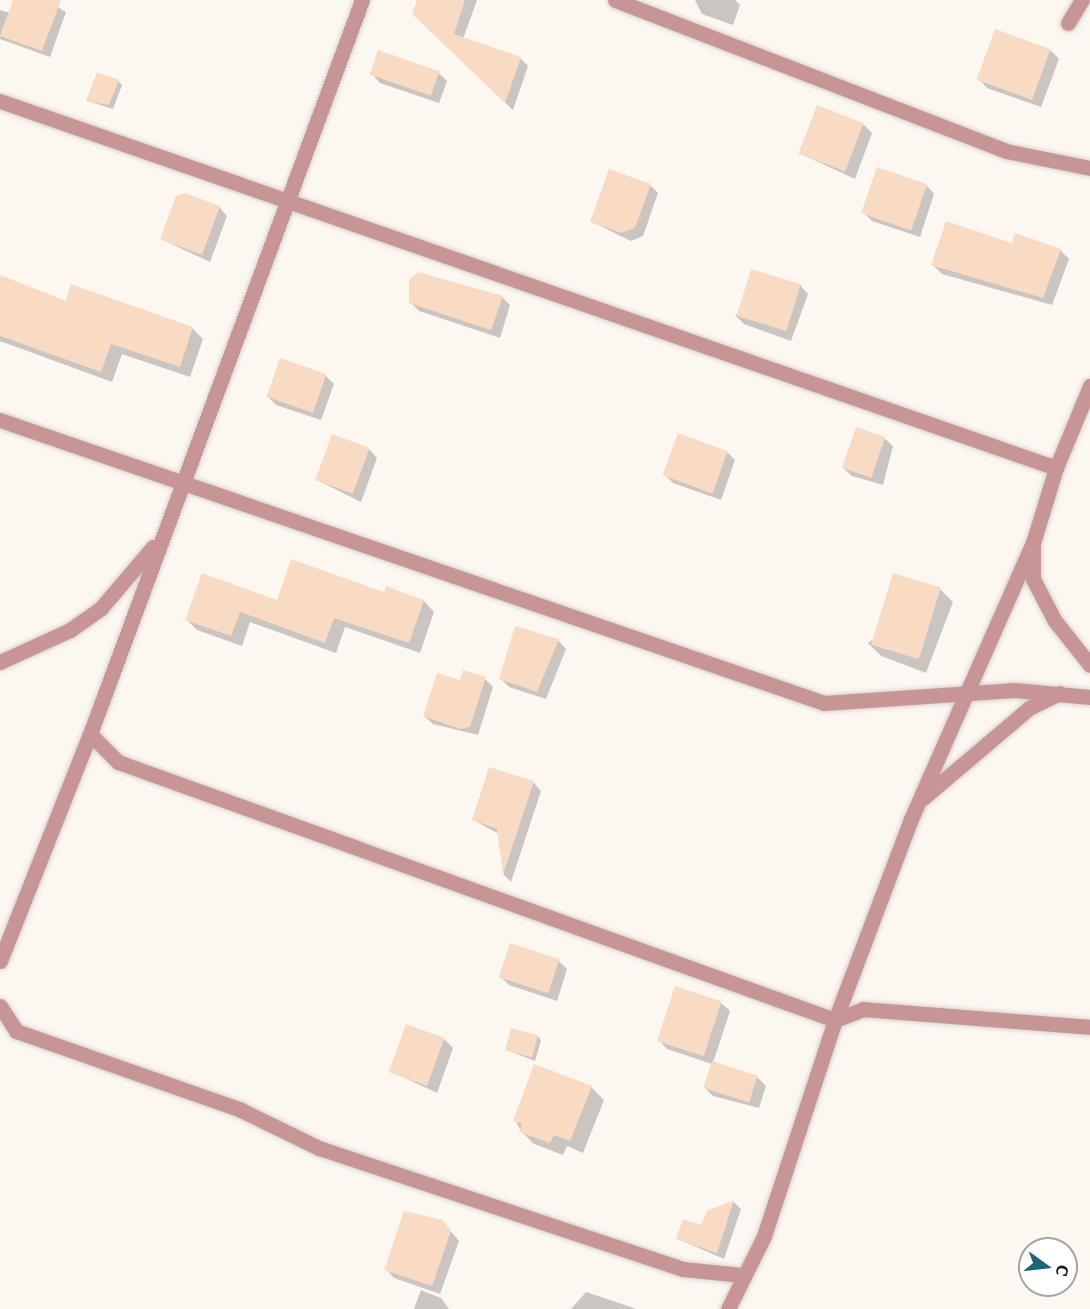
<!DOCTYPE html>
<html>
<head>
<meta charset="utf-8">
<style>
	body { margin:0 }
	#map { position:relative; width:1090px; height:1309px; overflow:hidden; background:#fdf7f2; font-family:Literata,serif }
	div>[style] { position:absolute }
	.shadow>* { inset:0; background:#0003 }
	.building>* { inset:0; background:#f9dac3; transform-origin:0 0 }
	.roads { filter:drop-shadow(0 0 2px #dad4ce) drop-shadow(0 0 2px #dad4ce) }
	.street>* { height:15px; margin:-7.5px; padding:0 7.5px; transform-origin:7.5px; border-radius:7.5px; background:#c89596 }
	span { translate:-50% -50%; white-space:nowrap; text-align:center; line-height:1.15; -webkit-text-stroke:5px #fff; paint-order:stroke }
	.north { position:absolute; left:1018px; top:1237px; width:60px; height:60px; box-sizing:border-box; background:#fff; border:2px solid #a8a3a0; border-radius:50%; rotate:105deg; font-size:16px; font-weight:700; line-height:24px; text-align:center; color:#251a12 }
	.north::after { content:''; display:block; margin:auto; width:21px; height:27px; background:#1f6575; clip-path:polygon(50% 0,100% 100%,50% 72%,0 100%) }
</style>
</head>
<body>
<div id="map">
	<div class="shadow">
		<i style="clip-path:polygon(14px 0,45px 0,66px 12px,50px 57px,0 39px,0 10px,10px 13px)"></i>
		<i style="clip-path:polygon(418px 0,477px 0,463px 39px,520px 58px,528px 66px,513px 110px,413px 14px)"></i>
		<i style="clip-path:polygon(695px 0,735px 0,740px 5px,733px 25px,702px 14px)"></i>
		<i style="clip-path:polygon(1050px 50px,1059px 59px,1041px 107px,987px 88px,979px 79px)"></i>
		<i style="clip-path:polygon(379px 52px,439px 73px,447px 81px,439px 103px,380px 83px,372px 74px)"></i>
		<i style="clip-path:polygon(118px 81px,122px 85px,113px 109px,88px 101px)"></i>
		<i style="clip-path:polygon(863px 124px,872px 133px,855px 179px,801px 154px)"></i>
		<i style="clip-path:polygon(650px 185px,658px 193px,643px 236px,631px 241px,592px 222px)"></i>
		<i style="clip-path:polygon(926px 185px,934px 194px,920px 237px,872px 221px,863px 212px)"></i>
		<i style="clip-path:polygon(219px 207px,227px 216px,210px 262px,161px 239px)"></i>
		<i style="clip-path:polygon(1013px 245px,1060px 250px,1069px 259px,1052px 305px,942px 274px,933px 265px)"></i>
		<i style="clip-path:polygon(0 277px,67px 303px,192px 328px,203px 339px,190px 377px,122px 354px,112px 382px,0 341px)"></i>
		<i style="clip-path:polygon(800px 285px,808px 294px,791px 341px,744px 324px,735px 315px)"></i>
		<i style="clip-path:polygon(502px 297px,510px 305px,500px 338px,419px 311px,410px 302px)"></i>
		<i style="clip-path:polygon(325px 375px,334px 384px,321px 420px,276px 405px,268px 397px)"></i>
		<i style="clip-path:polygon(884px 438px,893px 446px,883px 485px,852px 476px,843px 468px)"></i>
		<i style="clip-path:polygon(369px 449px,377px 458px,361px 502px,317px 480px)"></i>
		<i style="clip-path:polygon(727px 452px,735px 460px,721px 500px,673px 483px,665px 475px)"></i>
		<i style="clip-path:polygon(940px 589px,953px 602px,926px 673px,881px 656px,868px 643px)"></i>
		<i style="clip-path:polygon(385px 594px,424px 601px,434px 612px,420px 653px,345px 627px,336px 653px,250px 622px,242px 646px,197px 630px,187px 620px,277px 602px)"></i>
		<i style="clip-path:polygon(558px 640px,566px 649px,546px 699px,509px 687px,501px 679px)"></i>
		<i style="clip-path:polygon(485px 679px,493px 687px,478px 735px,433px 724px,424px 716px,461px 682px)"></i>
		<i style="clip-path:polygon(533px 782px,541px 791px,511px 882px,504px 875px,499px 834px,473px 820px)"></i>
		<i style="clip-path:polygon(558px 960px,567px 969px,557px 1001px,509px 985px,501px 977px)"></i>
		<i style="clip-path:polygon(721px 1003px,730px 1011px,713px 1063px,757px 1077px,766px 1086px,759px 1108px,713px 1096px,704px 1087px,712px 1064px,667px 1049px,659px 1040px)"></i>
		<i style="clip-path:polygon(537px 1036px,541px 1040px,535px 1061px,506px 1050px)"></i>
		<i style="clip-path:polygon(444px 1039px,453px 1048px,437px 1093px,392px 1072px)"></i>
		<i style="clip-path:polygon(591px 1087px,604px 1100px,583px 1153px,567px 1146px,563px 1155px,534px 1144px,521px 1131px,515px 1120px)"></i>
		<i style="clip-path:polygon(734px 1202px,741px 1209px,724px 1259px,678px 1239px,702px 1227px,708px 1212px)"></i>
		<i style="clip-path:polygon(443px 1222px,459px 1241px,440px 1294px,394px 1278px,386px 1269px)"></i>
		<i style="clip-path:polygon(421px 1290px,441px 1298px,449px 1309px,414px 1309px)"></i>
		<i style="clip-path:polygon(586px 1292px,634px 1308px,635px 1309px,571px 1309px)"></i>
	</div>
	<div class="building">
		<i style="clip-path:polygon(13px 0,61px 0,42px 51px,0 36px)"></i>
		<i style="clip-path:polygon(417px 0,465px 0,454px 34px,521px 57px,505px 103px,412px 14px)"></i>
		<i style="left:995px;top:29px;width:59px;height:54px;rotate:20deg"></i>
		<i style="left:378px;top:50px;width:65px;height:26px;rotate:19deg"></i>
		<i style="clip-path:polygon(97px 72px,119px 80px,109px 105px,86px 101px)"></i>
		<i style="left:817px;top:105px;width:50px;height:52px;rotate:21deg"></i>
		<i style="left:877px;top:167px;width:53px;height:49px;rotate:19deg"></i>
		<i style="clip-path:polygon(609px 169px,651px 184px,635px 228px,621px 233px,590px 222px)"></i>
		<i style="clip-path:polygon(185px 193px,220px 206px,202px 255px,160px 239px,176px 196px)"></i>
		<i style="clip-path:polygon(946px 221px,1012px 243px,1015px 233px,1061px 249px,1043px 298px,931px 265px)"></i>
		<i style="left:751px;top:269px;width:52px;height:49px;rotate:17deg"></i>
		<i style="clip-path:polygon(418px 272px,503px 296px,491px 330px,409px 303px,409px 280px)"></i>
		<i style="clip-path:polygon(0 275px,66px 301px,71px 284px,193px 327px,180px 367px,111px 344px,101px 372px,0 336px)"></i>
		<i style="left:280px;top:358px;width:49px;height:41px;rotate:19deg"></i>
		<i style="left:856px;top:427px;width:31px;height:43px;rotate:19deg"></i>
		<i style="left:678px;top:433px;width:53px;height:45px;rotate:20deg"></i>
		<i style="left:332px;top:434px;width:40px;height:49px;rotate:20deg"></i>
		<i style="clip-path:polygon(291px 559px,384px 592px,386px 586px,424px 600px,409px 643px,334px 618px,325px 643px,240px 612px,231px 636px,185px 620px,202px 573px,277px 600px)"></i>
		<i style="left:893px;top:573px;width:50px;height:75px;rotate:17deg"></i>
		<i style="clip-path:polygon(515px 626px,559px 639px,537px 692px,499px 679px)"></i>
		<i style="clip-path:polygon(463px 670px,486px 677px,470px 727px,460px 729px,423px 716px,437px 673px,460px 680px)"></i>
		<i style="clip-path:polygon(489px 767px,534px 781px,503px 875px,497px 829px,472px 820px)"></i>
		<i style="left:510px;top:943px;width:52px;height:36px;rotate:18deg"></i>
		<i style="left:675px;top:986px;width:49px;height:58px;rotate:18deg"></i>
		<i style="left:406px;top:1024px;width:41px;height:51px;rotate:20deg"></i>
		<i style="left:511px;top:1028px;width:28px;height:23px;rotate:15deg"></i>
		<i style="left:712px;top:1061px;width:48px;height:28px;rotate:18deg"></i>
		<i style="clip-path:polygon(534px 1064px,592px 1086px,570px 1141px,554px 1135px,550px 1143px,519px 1132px,522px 1124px,513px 1121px)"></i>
		<i style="clip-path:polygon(734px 1200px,717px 1253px,676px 1239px,683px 1219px,701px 1225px,707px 1211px)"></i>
		<i style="clip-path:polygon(404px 1211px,443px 1220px,451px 1231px,432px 1286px,384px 1270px)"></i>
	</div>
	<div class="roads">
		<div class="street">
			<i style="left:615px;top:0;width:419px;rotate:21.1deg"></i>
			<i style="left:1006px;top:151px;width:86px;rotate:11.4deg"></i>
			<i style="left:1068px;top:23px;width:27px;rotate:-59deg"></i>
			<i style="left:0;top:101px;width:1118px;rotate:19.16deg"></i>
			<i style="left:0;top:420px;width:871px;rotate:18.95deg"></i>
			<i style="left:824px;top:703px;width:190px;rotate:-3.9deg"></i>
			<i style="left:1014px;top:690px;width:76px;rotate:5.3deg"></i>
			<i style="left:1033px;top:549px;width:30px;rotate:90deg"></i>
			<i style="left:1033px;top:579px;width:47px;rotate:62.4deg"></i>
			<i style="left:1055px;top:621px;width:56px;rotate:51.5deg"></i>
			<i style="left:0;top:662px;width:77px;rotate:-24.6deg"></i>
			<i style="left:70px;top:630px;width:38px;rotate:-35deg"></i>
			<i style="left:101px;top:608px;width:80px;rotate:-49.6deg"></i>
			<i style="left:90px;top:734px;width:40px;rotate:45deg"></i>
			<i style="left:118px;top:762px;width:762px;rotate:19.79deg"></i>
			<i style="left:835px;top:1020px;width:30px;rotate:-21deg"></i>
			<i style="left:863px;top:1009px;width:228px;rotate:4.5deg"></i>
			<i style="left:923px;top:798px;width:139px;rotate:-40.3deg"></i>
			<i style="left:1029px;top:708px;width:34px;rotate:-26deg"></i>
			<i style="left:0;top:961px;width:244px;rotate:-68.4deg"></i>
			<i style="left:90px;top:734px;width:783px;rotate:-69.67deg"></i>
			<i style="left:0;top:1006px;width:30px;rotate:57deg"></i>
			<i style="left:16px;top:1031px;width:238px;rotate:19.3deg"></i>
			<i style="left:241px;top:1110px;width:87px;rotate:26deg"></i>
			<i style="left:319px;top:1148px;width:384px;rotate:18.4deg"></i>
			<i style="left:683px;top:1269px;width:59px;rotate:5.8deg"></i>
			<i style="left:728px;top:1309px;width:81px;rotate:-63.7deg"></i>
			<i style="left:764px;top:1236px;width:227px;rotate:-71.8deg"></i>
			<i style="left:835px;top:1020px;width:215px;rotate:-69.3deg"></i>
			<i style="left:911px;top:819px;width:302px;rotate:-66.2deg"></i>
			<i style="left:1033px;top:543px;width:78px;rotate:-73deg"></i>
			<i style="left:1056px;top:468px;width:89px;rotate:-67.5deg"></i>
		</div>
	</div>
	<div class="north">С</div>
</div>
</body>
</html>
